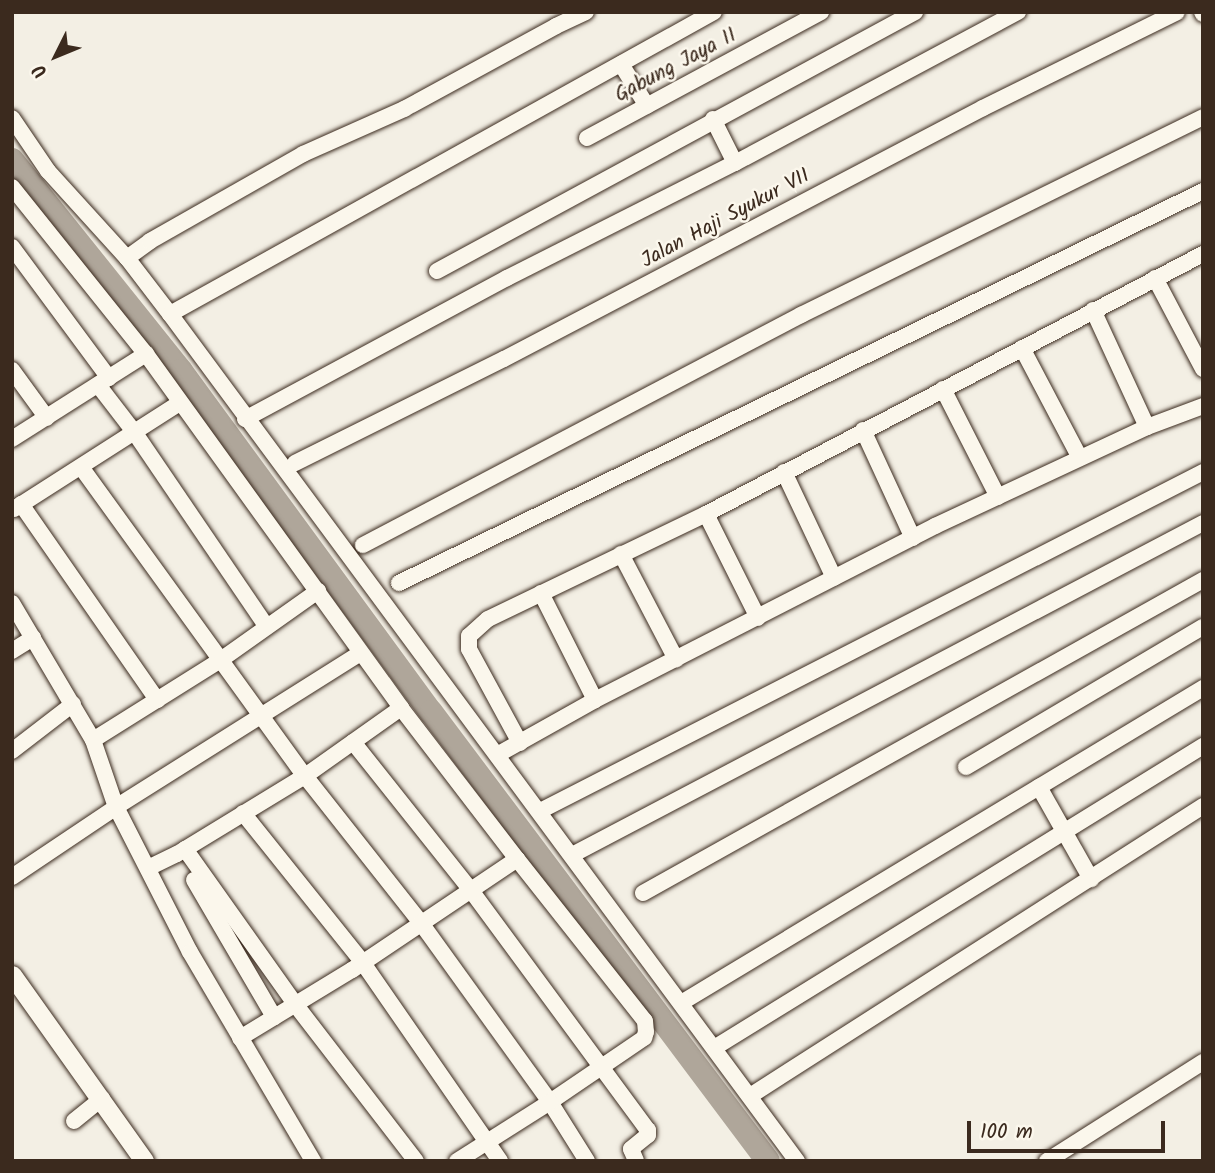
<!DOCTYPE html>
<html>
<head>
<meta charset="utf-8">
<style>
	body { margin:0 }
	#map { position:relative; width:1215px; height:1173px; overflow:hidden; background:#f3efe4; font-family:Kalam,sans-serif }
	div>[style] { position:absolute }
	.river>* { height:24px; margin:-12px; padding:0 12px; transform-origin:12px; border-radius:12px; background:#afa69a }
	.roads { filter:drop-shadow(0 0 2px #3b2a1e) drop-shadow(0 0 2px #3b2a1e) }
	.minor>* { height:16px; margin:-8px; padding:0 8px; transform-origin:8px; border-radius:8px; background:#fbf7ec }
	.tertiary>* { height:19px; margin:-9.5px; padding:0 9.5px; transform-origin:9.5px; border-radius:9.5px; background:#fbf7ec }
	span { translate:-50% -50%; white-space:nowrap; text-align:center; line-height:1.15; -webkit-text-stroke:5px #fbf7ec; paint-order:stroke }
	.street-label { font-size:21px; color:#3b2a1e }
	.frame { position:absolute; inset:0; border:14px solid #3b2a1e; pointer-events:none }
	.north { position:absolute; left:21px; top:21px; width:70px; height:70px; -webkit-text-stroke:5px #fbf7ec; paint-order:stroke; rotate:227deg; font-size:19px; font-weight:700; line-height:28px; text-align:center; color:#3b2a1e }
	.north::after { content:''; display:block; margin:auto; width:24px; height:32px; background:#3b2a1e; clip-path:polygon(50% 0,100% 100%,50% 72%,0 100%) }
	.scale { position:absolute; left:967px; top:1121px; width:198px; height:32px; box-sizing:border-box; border:4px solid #3b2a1e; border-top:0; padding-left:9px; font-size:21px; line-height:24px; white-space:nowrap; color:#3b2a1e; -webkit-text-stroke:5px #fbf7ec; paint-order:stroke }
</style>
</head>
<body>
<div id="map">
	<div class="river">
		<i style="left:12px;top:160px;width:270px;rotate:51.3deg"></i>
		<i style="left:181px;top:371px;width:423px;rotate:53.8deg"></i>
		<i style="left:431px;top:712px;width:561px;rotate:53.11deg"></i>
	</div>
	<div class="roads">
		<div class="minor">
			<i style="left:1202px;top:12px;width:2px;rotate:63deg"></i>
			<i style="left:621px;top:64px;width:49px;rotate:58.2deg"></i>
			<i style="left:12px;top:118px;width:64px;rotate:55.8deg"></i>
			<i style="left:48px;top:171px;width:118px;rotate:47.8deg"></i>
			<i style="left:127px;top:258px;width:71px;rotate:52.5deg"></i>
			<i style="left:170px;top:314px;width:1054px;rotate:53.49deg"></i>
			<i style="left:713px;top:119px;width:49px;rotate:63.4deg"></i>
			<i style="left:587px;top:138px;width:266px;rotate:-28.3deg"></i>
			<i style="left:12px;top:187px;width:214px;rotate:51.3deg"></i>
			<i style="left:146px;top:354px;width:436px;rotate:54.2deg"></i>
			<i style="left:401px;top:708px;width:190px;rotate:52.5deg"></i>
			<i style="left:12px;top:247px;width:163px;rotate:53.5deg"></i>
			<i style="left:127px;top:258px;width:29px;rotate:-36deg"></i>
			<i style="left:150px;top:241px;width:176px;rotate:-29.6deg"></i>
			<i style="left:303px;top:154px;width:111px;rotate:-24deg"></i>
			<i style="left:404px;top:109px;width:173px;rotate:-28.6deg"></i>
			<i style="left:556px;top:26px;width:33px;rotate:-25deg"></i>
			<i style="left:437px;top:271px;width:544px;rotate:-28.45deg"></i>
			<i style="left:1155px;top:278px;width:103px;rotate:62.2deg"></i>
			<i style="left:1093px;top:310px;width:129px;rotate:65.2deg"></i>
			<i style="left:170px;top:314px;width:622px;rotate:-29.04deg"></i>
			<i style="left:1022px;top:348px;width:124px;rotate:62.2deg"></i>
			<i style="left:12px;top:370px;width:59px;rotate:53.9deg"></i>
			<i style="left:98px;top:385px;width:61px;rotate:52.4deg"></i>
			<i style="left:135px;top:433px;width:233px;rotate:55.8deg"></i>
			<i style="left:943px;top:389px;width:121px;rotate:63deg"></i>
			<i style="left:245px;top:419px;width:298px;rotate:-28.3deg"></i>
			<i style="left:507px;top:278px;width:255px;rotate:-26.8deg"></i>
			<i style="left:735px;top:163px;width:321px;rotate:-28.1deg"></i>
			<i style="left:863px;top:430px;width:119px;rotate:65.2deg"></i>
			<i style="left:12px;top:439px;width:159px;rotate:-32.4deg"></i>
			<i style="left:295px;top:463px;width:233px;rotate:-26.5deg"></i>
			<i style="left:504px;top:359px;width:541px;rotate:-27.65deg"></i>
			<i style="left:983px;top:108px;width:216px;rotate:-26.3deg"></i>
			<i style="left:81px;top:467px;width:382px;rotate:54.1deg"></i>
			<i style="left:305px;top:776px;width:187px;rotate:51.7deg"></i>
			<i style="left:421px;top:923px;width:221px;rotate:54.2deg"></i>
			<i style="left:550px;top:1102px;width:70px;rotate:57.9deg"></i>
			<i style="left:784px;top:472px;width:117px;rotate:64.7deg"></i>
			<i style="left:21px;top:504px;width:239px;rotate:55.2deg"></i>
			<i style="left:14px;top:509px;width:197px;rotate:-32.6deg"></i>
			<i style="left:706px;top:514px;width:116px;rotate:63.4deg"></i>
			<i style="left:363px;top:545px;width:495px;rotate:-27.7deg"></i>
			<i style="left:801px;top:315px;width:448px;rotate:-26.2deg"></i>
			<i style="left:621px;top:554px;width:119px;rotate:62.4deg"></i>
			<i style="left:399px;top:583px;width:894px;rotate:-25.99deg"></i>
			<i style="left:541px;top:593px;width:120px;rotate:63.2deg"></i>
			<i style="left:12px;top:603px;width:159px;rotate:59.4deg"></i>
			<i style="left:93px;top:740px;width:71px;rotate:71.1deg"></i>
			<i style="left:116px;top:807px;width:163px;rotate:63deg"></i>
			<i style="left:190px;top:952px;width:243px;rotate:59.5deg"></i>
			<i style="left:12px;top:651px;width:25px;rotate:-32deg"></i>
			<i style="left:93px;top:740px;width:152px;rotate:-32.1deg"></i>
			<i style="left:222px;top:659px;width:118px;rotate:-35.3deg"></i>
			<i style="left:353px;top:742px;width:188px;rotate:51.5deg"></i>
			<i style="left:470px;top:889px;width:300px;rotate:53.6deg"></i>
			<i style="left:648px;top:1130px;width:5px;rotate:90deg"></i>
			<i style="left:648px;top:1135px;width:22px;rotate:141deg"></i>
			<i style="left:631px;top:1149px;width:13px;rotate:67deg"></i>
			<i style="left:520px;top:743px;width:107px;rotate:-118.5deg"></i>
			<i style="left:469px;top:649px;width:13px;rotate:-90deg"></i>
			<i style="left:469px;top:636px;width:25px;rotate:-42deg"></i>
			<i style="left:488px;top:619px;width:242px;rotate:-25.7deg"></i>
			<i style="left:706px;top:514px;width:561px;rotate:-27.62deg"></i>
			<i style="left:12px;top:751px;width:77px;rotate:-37.6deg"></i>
			<i style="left:497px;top:755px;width:112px;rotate:-29.3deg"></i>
			<i style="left:595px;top:700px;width:382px;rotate:-27.1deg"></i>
			<i style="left:935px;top:526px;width:234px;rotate:-25deg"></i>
			<i style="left:1147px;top:427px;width:60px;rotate:-20.6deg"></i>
			<i style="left:966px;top:767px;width:275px;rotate:-30.6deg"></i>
			<i style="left:1039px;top:787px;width:106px;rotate:60.5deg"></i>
			<i style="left:540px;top:811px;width:745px;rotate:-27.08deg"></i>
			<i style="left:243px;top:813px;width:192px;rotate:51.3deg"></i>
			<i style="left:363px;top:963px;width:241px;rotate:55.3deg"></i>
			<i style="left:185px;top:849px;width:190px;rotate:54.6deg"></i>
			<i style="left:295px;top:1004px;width:198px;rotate:52.4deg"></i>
			<i style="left:572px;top:855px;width:713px;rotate:-27.75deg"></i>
			<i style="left:148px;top:868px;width:32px;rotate:-26deg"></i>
			<i style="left:177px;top:854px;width:150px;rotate:-31.4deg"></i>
			<i style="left:305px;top:776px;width:118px;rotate:-35.3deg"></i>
			<i style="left:12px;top:877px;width:125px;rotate:-33.9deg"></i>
			<i style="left:116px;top:807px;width:289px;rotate:-32.2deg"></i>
			<i style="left:194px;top:880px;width:159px;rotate:59.7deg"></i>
			<i style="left:643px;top:893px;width:642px;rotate:-29.2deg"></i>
			<i style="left:681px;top:1003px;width:610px;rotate:-31.11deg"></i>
			<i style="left:240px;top:1038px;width:131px;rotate:-31.3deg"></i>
			<i style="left:352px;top:970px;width:199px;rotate:-33.9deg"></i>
			<i style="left:517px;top:859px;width:206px;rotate:51.7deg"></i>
			<i style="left:645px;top:1021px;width:11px;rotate:85deg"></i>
			<i style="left:646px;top:1032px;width:6px;rotate:108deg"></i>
			<i style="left:644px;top:1038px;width:114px;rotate:145.8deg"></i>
			<i style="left:550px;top:1102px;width:110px;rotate:147.6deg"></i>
			<i style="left:714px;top:1048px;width:575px;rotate:-31.7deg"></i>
			<i style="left:750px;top:1096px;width:538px;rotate:-32.63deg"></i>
			<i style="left:74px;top:1121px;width:36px;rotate:-39deg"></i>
			<i style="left:1047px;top:1161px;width:185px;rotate:-32.4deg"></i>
		</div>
		<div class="tertiary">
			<i style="left:12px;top:975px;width:228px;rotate:54.6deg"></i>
		</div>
	</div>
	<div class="street-label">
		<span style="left:676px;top:66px;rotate:-28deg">Gabung Jaya II</span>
		<span style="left:726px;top:219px;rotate:-28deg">Jalan Haji Syukur VII</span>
	</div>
	<div class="frame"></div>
	<div class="north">U</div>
	<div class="scale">100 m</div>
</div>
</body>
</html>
